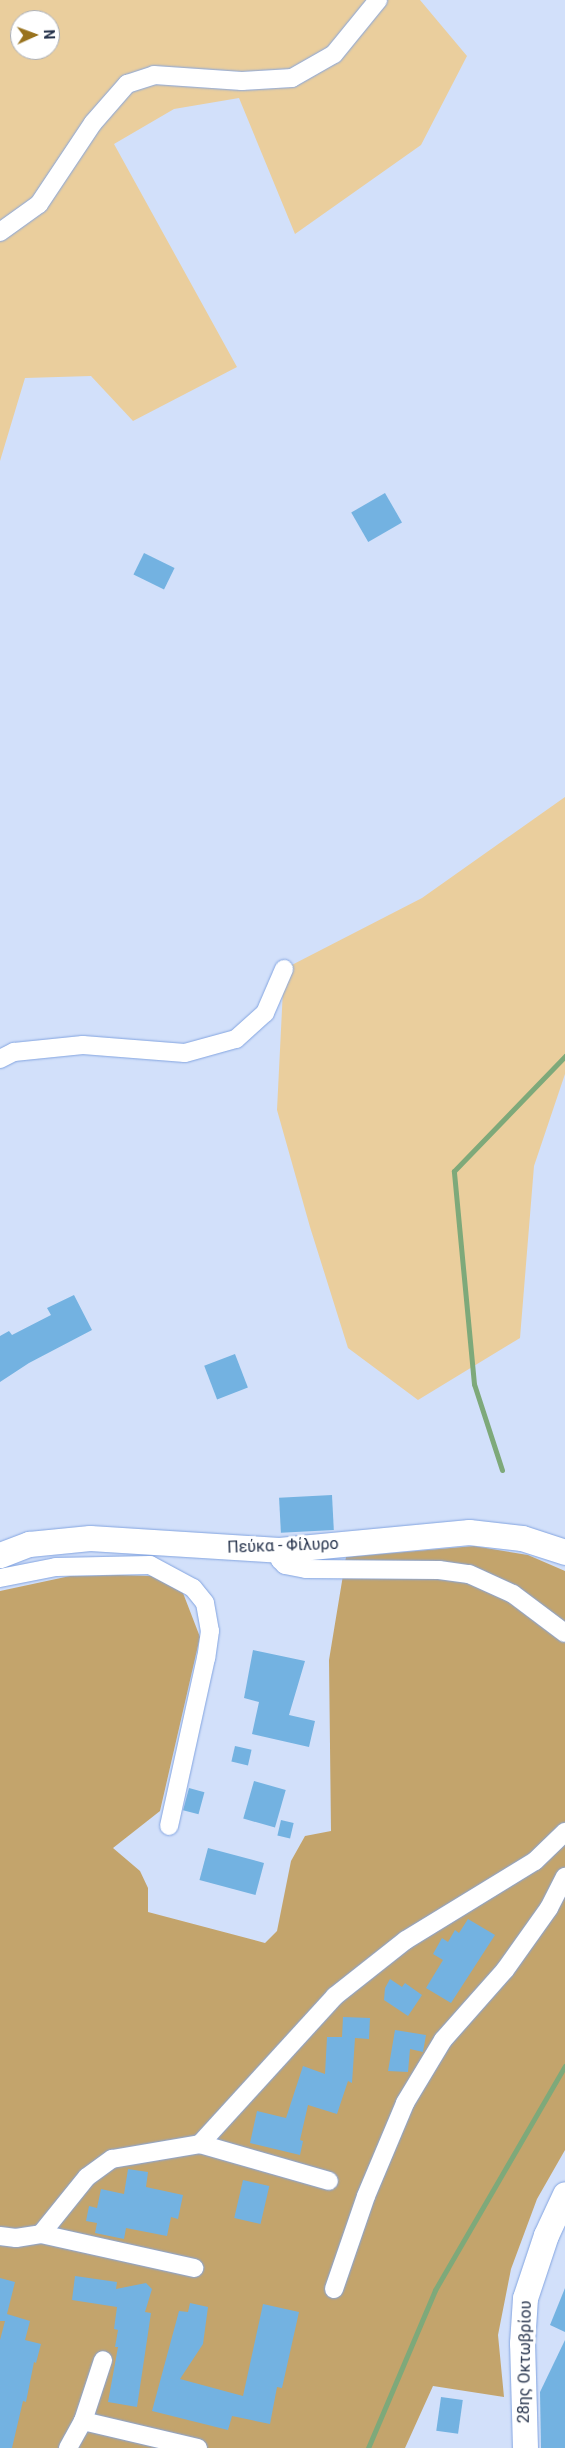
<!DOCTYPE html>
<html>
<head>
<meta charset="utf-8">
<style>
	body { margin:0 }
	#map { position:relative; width:565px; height:2448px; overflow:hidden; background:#d2e0fa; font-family:Roboto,sans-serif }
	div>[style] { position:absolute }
	.green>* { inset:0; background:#eace9d }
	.forest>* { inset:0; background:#c3a46c }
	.stream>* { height:5px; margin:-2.5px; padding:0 2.5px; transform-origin:2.5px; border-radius:2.5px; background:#7ea97a }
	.building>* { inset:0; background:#73b2e1; transform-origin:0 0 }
	.roads { filter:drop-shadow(0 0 1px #83a4e0) drop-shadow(0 0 1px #83a4e0) }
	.street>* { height:18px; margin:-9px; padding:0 9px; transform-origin:9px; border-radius:9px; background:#fff }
	.secondary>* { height:25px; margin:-12.5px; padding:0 12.5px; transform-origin:12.5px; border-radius:12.5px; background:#fff }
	span { translate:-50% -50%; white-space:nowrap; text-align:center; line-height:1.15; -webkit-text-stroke:5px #fff; paint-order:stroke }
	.street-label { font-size:16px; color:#26334c }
	.north { position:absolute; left:10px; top:10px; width:50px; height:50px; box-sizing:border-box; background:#fff; border:1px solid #a8adb7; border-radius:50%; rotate:88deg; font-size:14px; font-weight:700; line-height:20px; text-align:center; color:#26334c }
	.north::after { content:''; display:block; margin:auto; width:18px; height:22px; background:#99731e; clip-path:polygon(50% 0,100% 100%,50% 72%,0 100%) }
</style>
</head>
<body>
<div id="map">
	<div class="green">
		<i style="clip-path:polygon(evenodd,0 0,420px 0,467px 56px,421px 145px,295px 234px,239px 98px,174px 109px,114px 144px,237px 367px,133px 421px,91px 376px,25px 378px,0 461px,0 0,20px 20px,50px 20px,50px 50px,20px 50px,20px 20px)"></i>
		<i style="clip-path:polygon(565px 797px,565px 1074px,534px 1166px,520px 1338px,418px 1400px,348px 1348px,310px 1227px,277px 1110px,284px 969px,422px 898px)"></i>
	</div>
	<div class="forest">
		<i style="clip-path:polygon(474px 1546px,528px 1555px,565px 1571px,565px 2150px,537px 2199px,511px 2269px,498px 2335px,504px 2397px,433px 2386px,405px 2448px,0 2448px,0 1591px,70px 1576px,119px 1575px,153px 1576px,183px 1593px,200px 1637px,160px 1811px,113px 1848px,140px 1871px,148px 1888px,148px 1912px,265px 1943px,277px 1931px,291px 1861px,305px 1836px,331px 1831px,329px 1660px,346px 1557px)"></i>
	</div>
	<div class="stream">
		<i style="left:502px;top:1470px;width:90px;rotate:-108deg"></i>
		<i style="left:474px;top:1384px;width:214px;rotate:-95.4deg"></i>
		<i style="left:454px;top:1171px;width:160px;rotate:-46deg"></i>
		<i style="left:368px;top:2448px;width:172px;rotate:-67deg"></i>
		<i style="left:435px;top:2290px;width:259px;rotate:-59.9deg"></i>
	</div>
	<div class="building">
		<i style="left:385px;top:493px;width:34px;height:39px;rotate:60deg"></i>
		<i style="left:144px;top:553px;width:34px;height:24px;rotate:26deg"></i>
		<i style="clip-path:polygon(74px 1295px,92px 1330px,29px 1363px,0 1382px,0 1336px,9px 1331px,12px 1335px,51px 1315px,47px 1308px)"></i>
		<i style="left:235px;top:1354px;width:36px;height:33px;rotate:69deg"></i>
		<i style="left:332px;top:1495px;width:35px;height:53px;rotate:87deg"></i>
		<i style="clip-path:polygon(253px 1650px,305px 1661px,289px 1715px,315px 1721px,309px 1747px,252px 1734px,259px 1702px,244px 1698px)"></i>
		<i style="left:235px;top:1746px;width:17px;height:16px;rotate:13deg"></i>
		<i style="left:254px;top:1781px;width:33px;height:39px;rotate:16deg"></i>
		<i style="left:189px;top:1788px;width:16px;height:23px;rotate:15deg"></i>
		<i style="left:281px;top:1820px;width:13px;height:16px;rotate:13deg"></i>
		<i style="left:208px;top:1848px;width:58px;height:33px;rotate:15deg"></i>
		<i style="clip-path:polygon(468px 1919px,495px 1935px,451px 2003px,426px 1988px,443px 1960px,433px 1954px,442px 1938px,448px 1942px,455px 1930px,459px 1933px)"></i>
		<i style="clip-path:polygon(390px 1979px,402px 1987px,405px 1983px,422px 1995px,408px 2016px,384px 2000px,385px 1988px)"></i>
		<i style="clip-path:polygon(343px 2017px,370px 2018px,369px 2039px,355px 2038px,352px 2083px,348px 2081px,337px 2114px,308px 2105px,300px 2140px,303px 2141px,300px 2155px,250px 2143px,257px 2111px,286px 2118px,303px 2066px,325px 2074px,327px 2037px,342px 2037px)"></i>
		<i style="clip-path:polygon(395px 2030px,426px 2035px,423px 2052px,410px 2049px,408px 2072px,388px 2071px)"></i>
		<i style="clip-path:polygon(128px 2169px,148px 2172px,146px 2187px,183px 2195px,178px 2219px,171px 2217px,167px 2236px,126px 2228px,124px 2239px,95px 2233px,97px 2223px,86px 2221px,89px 2206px,97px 2208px,101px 2189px,124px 2194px)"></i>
		<i style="left:243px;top:2180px;width:27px;height:39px;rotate:13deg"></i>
		<i style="clip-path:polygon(75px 2276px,117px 2282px,116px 2289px,146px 2283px,152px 2289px,145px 2312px,151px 2313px,137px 2407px,108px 2402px,118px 2347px,115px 2347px,118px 2330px,114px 2329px,117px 2307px,72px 2300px)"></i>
		<i style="clip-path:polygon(0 2278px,15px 2282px,6px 2318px,7px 2314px,30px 2321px,25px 2340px,41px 2344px,36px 2363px,34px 2362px,26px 2402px,23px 2401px,12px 2448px,0 2448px,0 2340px,5px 2321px,0 2321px)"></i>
		<i style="clip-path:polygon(565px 2288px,565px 2332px,550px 2325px)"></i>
		<i style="clip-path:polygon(190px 2303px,208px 2307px,203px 2344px,180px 2379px,243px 2396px,263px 2304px,299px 2312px,282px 2388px,277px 2387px,270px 2424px,232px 2416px,228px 2430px,152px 2411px,179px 2311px,188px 2312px)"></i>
		<i style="clip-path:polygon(565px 2340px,565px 2448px,541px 2448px,540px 2392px)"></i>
		<i style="left:441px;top:2397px;width:22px;height:34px;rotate:8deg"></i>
	</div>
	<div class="roads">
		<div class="street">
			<i style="left:0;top:232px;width:48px;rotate:-35.7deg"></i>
			<i style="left:39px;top:204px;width:97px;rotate:-56.3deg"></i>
			<i style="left:93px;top:123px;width:52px;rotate:-48.9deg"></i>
			<i style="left:127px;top:84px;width:28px;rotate:-18deg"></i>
			<i style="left:154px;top:75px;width:88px;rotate:3.9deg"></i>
			<i style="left:242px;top:81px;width:50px;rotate:-3.4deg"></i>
			<i style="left:292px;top:78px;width:48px;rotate:-29.7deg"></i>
			<i style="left:334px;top:54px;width:70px;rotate:-50.8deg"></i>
			<i style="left:0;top:1059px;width:16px;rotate:-27deg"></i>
			<i style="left:14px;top:1052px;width:69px;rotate:-5.8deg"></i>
			<i style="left:83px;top:1045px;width:102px;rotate:4.5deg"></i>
			<i style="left:185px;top:1053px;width:53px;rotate:-15.4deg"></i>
			<i style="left:236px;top:1039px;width:39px;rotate:-42deg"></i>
			<i style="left:265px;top:1013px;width:48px;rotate:-66.6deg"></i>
			<i style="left:279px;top:1550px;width:10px;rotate:84deg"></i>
			<i style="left:280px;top:1560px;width:7px;rotate:45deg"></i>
			<i style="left:285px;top:1565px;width:21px;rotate:11deg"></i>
			<i style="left:306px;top:1569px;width:133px;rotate:0.4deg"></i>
			<i style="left:439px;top:1570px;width:30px;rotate:8deg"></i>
			<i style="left:469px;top:1574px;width:48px;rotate:24.4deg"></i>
			<i style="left:513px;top:1594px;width:65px;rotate:36.9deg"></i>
			<i style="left:0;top:1578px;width:57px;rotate:-11.1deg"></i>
			<i style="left:56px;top:1567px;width:94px;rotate:-1.2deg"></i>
			<i style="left:150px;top:1565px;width:49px;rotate:28.1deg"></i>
			<i style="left:193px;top:1588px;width:19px;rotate:51deg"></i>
			<i style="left:205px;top:1603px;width:28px;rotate:80deg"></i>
			<i style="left:210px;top:1631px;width:27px;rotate:98deg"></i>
			<i style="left:206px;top:1658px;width:172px;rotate:102.4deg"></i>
			<i style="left:200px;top:2144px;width:134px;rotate:16deg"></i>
			<i style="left:41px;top:2234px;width:157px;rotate:12.5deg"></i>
			<i style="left:0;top:2236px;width:16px;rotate:7deg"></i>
			<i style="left:16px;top:2238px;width:25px;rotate:-9deg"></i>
			<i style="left:41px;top:2234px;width:73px;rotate:-51.1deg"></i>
			<i style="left:87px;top:2177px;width:31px;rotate:-36deg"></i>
			<i style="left:112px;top:2159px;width:89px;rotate:-9.7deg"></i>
			<i style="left:200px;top:2144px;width:200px;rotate:-47.6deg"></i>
			<i style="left:335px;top:1996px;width:90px;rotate:-38.3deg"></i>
			<i style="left:406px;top:1940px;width:151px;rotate:-31.5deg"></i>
			<i style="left:535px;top:1861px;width:42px;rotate:-44deg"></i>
			<i style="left:334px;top:2289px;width:98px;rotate:-71deg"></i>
			<i style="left:366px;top:2196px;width:101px;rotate:-67.2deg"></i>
			<i style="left:405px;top:2103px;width:74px;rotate:-58.9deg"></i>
			<i style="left:443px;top:2040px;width:94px;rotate:-48.5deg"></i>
			<i style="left:505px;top:1970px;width:76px;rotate:-54.6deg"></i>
			<i style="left:549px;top:1908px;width:35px;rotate:-63deg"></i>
			<i style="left:83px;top:2421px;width:118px;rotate:13.2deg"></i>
			<i style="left:68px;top:2448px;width:31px;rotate:-61deg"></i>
			<i style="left:83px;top:2421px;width:64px;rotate:-71.8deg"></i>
		</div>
		<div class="secondary">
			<i style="left:0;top:1555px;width:31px;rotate:-21deg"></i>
			<i style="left:29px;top:1544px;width:61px;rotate:-5.6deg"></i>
			<i style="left:90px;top:1538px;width:189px;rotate:3.6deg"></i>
			<i style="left:279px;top:1550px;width:191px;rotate:-5.4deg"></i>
			<i style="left:469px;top:1532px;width:53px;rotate:6.5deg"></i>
			<i style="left:522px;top:1538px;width:45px;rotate:18deg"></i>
			<i style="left:525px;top:2448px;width:105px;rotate:-91.6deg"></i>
			<i style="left:522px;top:2343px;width:45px;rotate:-86.2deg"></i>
			<i style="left:525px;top:2298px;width:66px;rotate:-71.6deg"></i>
			<i style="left:546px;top:2235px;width:45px;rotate:-65.1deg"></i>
		</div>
	</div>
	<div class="street-label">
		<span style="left:283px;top:1546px;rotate:-2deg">Πεύκα - Φίλυρο</span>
		<span style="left:525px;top:2362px;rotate:-89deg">28ης Οκτωβρίου</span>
	</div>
	<div class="north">N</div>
</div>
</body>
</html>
